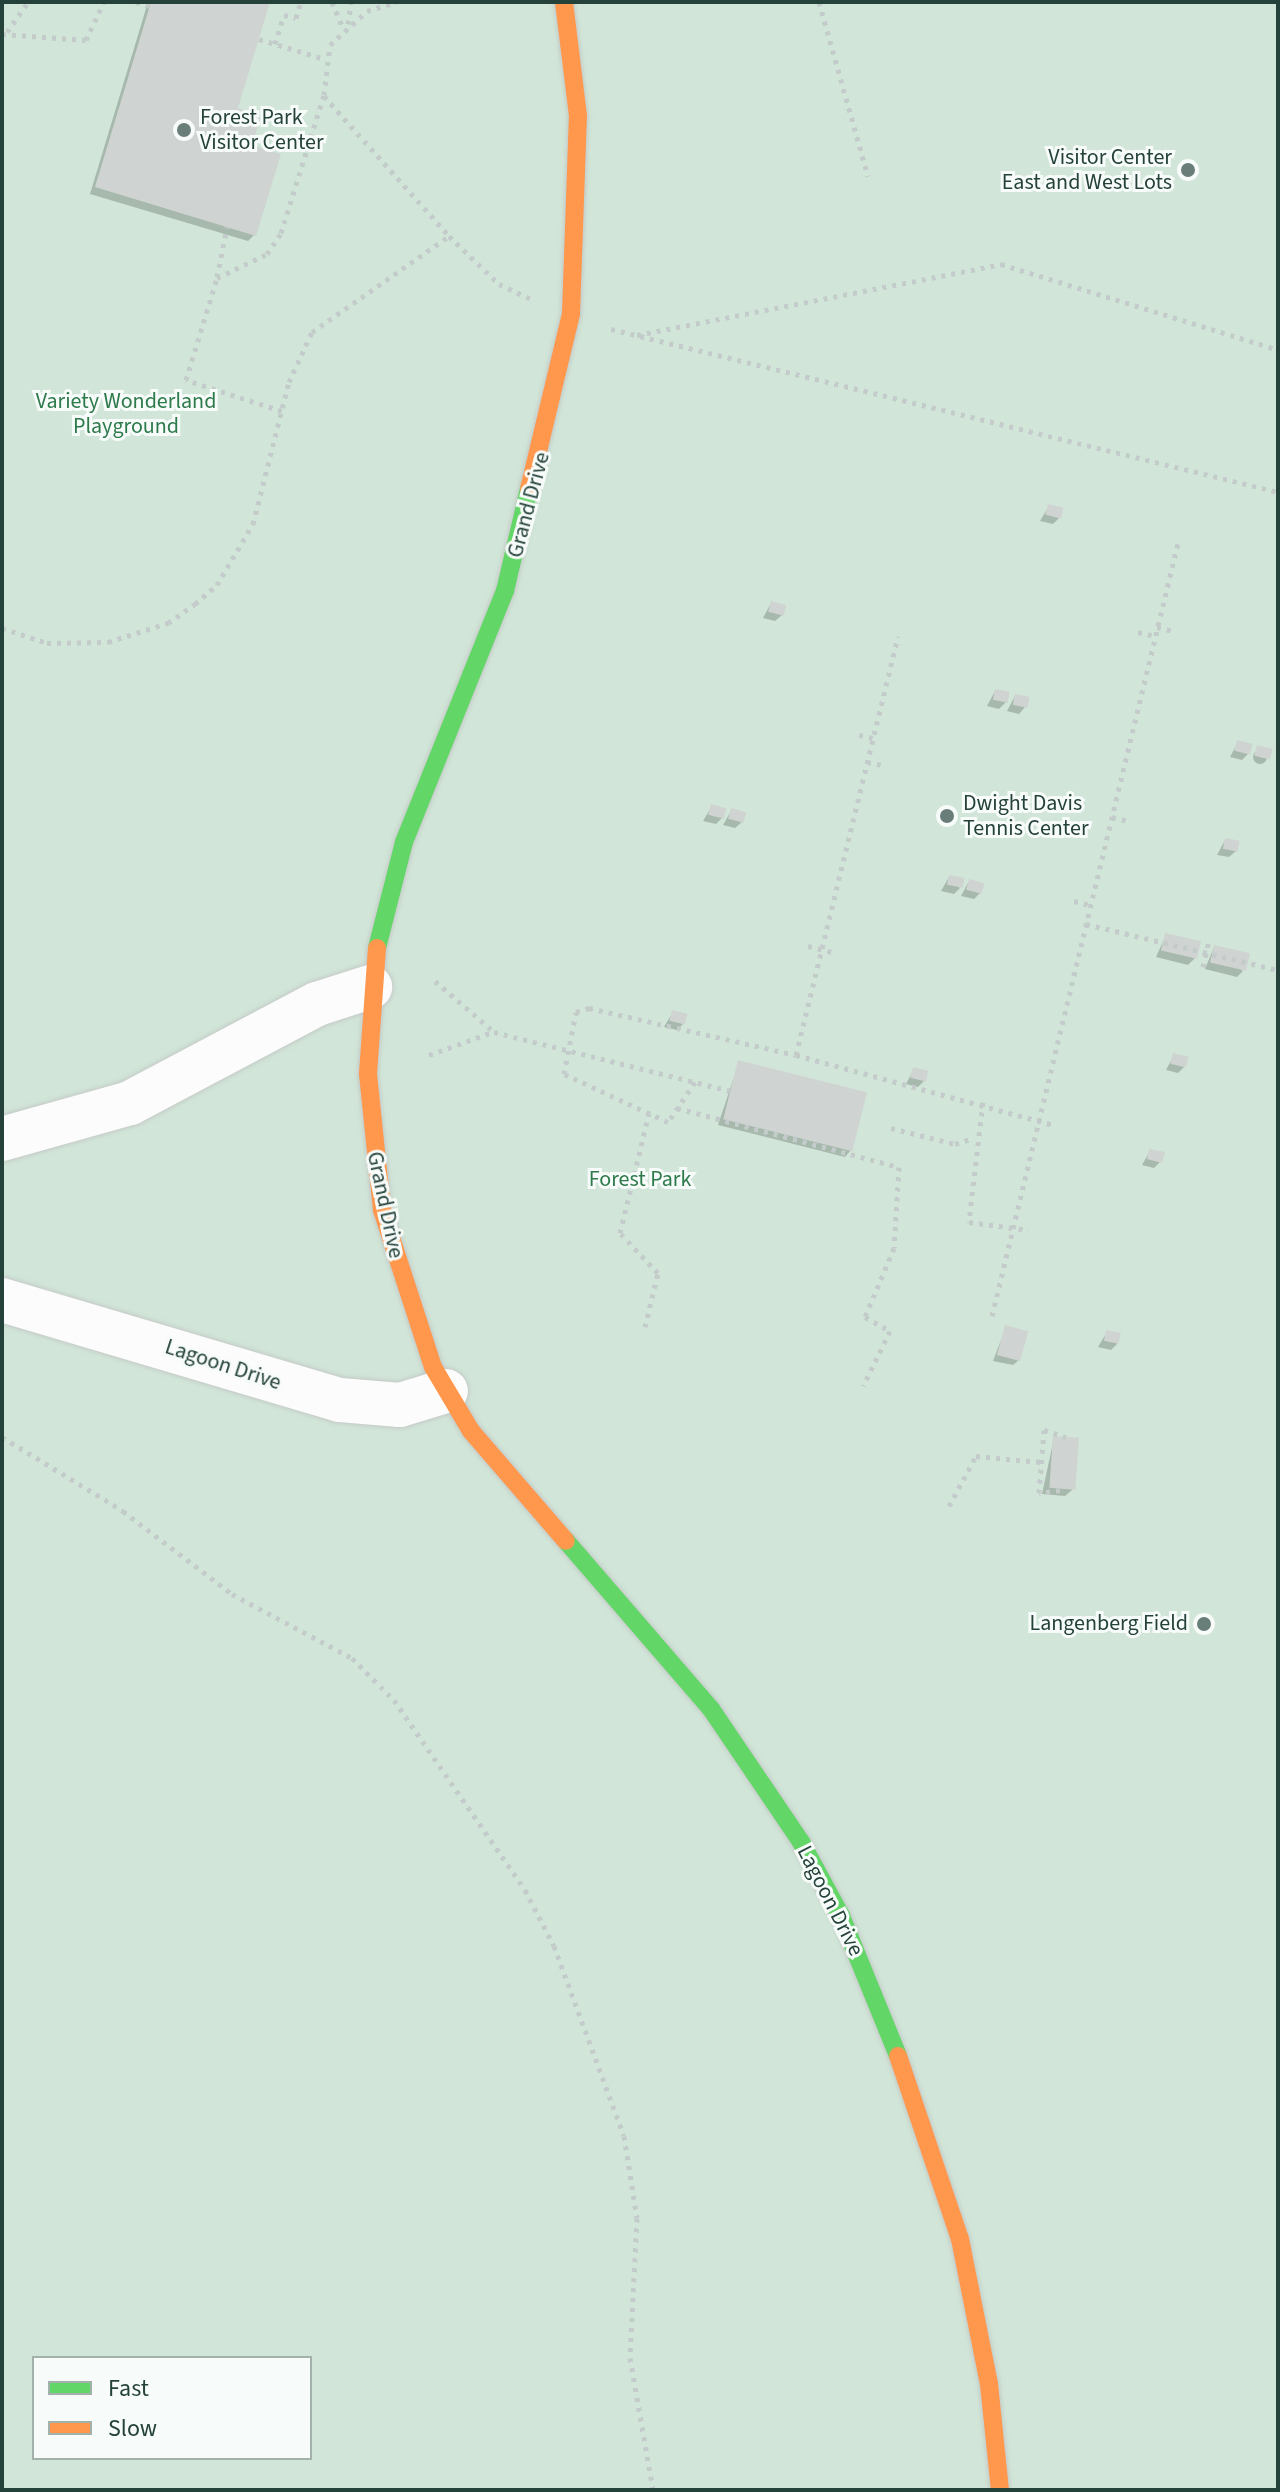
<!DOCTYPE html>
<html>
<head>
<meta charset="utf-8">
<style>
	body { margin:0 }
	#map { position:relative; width:1280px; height:2492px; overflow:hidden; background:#e8edeb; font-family:"Source Sans 3",sans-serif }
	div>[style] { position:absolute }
	.green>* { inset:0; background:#d1e6d8 }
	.shadow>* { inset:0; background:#0003 }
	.round { border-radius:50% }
	.building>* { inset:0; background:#cfd4d2; transform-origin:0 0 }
	.path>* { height:5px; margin-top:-2.5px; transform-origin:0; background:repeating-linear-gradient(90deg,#c3ccca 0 4px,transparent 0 10px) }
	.roads { filter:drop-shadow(0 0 2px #c5cac8) drop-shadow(0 0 2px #c5cac8) }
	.street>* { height:44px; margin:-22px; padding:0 22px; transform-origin:22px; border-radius:22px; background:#fcfcfc }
	.fast>* { height:18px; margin:-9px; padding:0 9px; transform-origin:9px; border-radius:9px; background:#63d668 }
	.slow>* { height:18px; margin:-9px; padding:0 9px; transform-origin:9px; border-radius:9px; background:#ff974d }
	.dots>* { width:22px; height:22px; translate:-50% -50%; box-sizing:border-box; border:4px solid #f7fbf9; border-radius:50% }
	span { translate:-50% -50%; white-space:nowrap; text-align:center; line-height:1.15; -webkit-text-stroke:6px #f7fbf9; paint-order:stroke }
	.poi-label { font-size:22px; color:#24423a }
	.left { translate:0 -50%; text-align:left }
	.right { translate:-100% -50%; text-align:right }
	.park-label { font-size:22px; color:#2d7a4b }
	.street-label { font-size:22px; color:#24423a }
	.frame { position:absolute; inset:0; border:4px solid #24423a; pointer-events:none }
	.legend { position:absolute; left:32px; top:2356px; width:280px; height:104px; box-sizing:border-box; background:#f7fbf9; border:2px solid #a3b1ad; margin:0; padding:10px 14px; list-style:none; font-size:24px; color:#24423a }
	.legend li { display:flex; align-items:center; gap:16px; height:40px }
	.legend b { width:40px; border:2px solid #a3b1ad }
</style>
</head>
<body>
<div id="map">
	<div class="green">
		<i style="clip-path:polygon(evenodd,2px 2px,1278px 2px,1278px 2490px,2px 2490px,2px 2px,34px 2358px,310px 2358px,310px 2458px,34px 2458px,34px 2358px)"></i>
	</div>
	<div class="shadow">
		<i style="clip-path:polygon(148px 2px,268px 2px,236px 110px,250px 147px,254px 235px,248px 241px,90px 194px)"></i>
		<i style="clip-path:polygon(1049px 506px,1059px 518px,1053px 524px,1040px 521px)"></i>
		<i style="clip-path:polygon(771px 603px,782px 615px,775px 621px,763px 618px)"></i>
		<i style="clip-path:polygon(995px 691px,1006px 702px,999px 709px,987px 706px)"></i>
		<i style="clip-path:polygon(1015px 696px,1025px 707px,1019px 714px,1007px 711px)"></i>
		<i style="clip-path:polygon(1238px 742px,1248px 754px,1242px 760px,1230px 757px)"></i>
		<i class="round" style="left:1253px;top:750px;width:14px;height:14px"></i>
		<i style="clip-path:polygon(712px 806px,722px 818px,716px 824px,703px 821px)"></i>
		<i style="clip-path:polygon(731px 811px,742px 822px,735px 828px,723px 825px)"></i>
		<i style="clip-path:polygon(1225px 840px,1236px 851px,1229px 857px,1217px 855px)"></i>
		<i style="clip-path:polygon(949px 877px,960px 888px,954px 894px,941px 891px)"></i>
		<i style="clip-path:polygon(969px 881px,980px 893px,974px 899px,961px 896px)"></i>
		<i style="clip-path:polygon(1166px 935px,1195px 958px,1188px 965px,1156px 957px)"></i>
		<i style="clip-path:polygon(1214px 947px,1243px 971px,1237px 977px,1205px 969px)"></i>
		<i style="clip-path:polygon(673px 1012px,683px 1024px,677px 1030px,664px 1027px)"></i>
		<i style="clip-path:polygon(1174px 1055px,1184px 1067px,1178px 1073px,1166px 1070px)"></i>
		<i style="clip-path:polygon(739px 1062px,851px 1150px,845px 1157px,718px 1125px)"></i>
		<i style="clip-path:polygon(914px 1069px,924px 1081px,918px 1087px,906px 1084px)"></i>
		<i style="clip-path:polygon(1150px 1151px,1160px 1162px,1154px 1168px,1142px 1165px)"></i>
		<i style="clip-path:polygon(1006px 1327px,1020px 1359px,1013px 1365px,993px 1361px)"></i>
		<i style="clip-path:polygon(1107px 1332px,1117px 1344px,1111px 1350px,1098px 1347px)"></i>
		<i style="clip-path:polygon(1054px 1438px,1072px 1490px,1065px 1496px,1042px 1494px)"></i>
	</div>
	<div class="building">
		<i style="clip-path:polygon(151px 2px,270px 2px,238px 108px,261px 116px,252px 145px,281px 154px,256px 236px,95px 187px)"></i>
		<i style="left:1048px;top:504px;width:16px;height:11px;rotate:14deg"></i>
		<i style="left:771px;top:601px;width:16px;height:11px;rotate:15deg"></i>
		<i style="left:995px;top:689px;width:15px;height:11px;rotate:11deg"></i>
		<i style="left:1015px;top:694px;width:15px;height:11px;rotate:11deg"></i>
		<i style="left:1237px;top:740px;width:16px;height:11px;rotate:14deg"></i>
		<i style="left:1257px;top:745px;width:16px;height:11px;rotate:14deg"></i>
		<i style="left:711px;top:804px;width:16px;height:11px;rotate:15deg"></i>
		<i style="left:731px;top:808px;width:16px;height:11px;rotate:15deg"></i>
		<i style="left:1225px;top:838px;width:15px;height:11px;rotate:11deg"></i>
		<i style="left:949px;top:875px;width:16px;height:10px;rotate:11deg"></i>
		<i style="left:969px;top:879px;width:16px;height:11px;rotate:15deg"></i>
		<i style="left:1165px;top:933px;width:37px;height:18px;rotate:13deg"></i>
		<i style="left:1214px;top:945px;width:37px;height:18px;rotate:13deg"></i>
		<i style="left:672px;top:1010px;width:16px;height:11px;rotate:14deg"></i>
		<i style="left:1173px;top:1053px;width:16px;height:11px;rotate:14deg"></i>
		<i style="left:738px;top:1060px;width:133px;height:61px;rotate:14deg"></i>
		<i style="left:913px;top:1067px;width:16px;height:11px;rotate:14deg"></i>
		<i style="clip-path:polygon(1149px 1149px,1165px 1152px,1162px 1163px,1147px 1159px)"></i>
		<i style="left:1005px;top:1325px;width:24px;height:31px;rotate:15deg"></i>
		<i style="left:1106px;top:1330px;width:15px;height:11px;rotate:11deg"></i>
		<i style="left:1053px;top:1436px;width:26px;height:52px;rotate:4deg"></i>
	</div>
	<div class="path">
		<i style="left:136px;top:2px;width:15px;rotate:16deg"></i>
		<i style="left:332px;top:2px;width:28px;rotate:67deg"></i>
		<i style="left:819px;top:2px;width:181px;rotate:74.3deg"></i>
		<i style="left:348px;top:24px;width:22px;rotate:-82deg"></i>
		<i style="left:7px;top:32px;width:37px;rotate:-55deg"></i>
		<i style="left:2px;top:34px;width:84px;rotate:4.1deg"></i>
		<i style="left:86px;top:40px;width:42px;rotate:-64.7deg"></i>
		<i style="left:259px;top:39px;width:69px;rotate:16.9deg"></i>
		<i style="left:275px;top:44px;width:30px;rotate:-73deg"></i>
		<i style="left:284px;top:15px;width:12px;rotate:14deg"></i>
		<i style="left:296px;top:18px;width:17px;rotate:-73deg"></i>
		<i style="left:324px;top:96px;width:188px;rotate:48.2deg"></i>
		<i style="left:217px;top:277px;width:51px;rotate:-78.7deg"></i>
		<i style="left:611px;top:329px;width:687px;rotate:13.73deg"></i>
		<i style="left:637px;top:335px;width:371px;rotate:-11deg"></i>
		<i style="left:1001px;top:264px;width:290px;rotate:17.2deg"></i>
		<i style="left:282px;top:411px;width:101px;rotate:-162.1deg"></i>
		<i style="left:186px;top:380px;width:107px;rotate:-73.1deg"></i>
		<i style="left:217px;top:278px;width:55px;rotate:-25.6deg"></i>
		<i style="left:267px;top:254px;width:25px;rotate:-56deg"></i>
		<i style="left:281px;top:233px;width:145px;rotate:-72.7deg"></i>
		<i style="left:324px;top:95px;width:50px;rotate:-83.2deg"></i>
		<i style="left:330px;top:45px;width:50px;rotate:-42.6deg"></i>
		<i style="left:367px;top:11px;width:31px;rotate:-17deg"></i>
		<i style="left:1157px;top:627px;width:16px;rotate:14deg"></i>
		<i style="left:2px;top:628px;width:47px;rotate:18.4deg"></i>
		<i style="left:47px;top:643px;width:61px;rotate:-0.9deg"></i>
		<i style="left:108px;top:642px;width:63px;rotate:-17.6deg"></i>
		<i style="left:168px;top:623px;width:33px;rotate:-35deg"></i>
		<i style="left:195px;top:604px;width:29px;rotate:-41deg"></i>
		<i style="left:217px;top:585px;width:71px;rotate:-59.5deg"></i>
		<i style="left:253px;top:524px;width:146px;rotate:-75.8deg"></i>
		<i style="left:289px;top:382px;width:55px;rotate:-65.3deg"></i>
		<i style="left:312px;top:332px;width:167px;rotate:-35deg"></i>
		<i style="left:449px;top:236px;width:69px;rotate:43.8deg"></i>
		<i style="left:499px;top:284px;width:35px;rotate:25deg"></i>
		<i style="left:1138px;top:632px;width:17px;rotate:13deg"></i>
		<i style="left:859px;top:735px;width:14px;rotate:12deg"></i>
		<i style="left:867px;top:762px;width:15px;rotate:11deg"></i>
		<i style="left:1112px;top:817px;width:16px;rotate:14deg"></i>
		<i style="left:1074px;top:901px;width:16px;rotate:14deg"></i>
		<i style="left:1086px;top:924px;width:197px;rotate:13.5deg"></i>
		<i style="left:808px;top:946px;width:29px;rotate:14deg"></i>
		<i style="left:1203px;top:967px;width:28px;rotate:-77deg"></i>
		<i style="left:435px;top:981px;width:78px;rotate:40.8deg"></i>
		<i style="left:494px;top:1032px;width:243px;rotate:14deg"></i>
		<i style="left:429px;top:1055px;width:68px;rotate:-19.8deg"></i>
		<i style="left:796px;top:1055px;width:431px;rotate:-76.3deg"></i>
		<i style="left:695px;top:1082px;width:48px;rotate:124deg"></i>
		<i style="left:668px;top:1122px;width:115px;rotate:-155.2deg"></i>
		<i style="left:564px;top:1074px;width:63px;rotate:-79deg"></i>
		<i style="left:576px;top:1012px;width:14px;rotate:-17deg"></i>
		<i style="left:589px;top:1008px;width:212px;rotate:12.8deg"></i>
		<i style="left:796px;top:1055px;width:267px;rotate:15.2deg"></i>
		<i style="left:983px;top:1102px;width:121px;rotate:96.7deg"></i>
		<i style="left:969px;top:1222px;width:60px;rotate:7.7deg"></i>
		<i style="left:677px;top:1108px;width:230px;rotate:14.9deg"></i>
		<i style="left:899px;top:1167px;width:81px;rotate:93.5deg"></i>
		<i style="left:894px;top:1248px;width:75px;rotate:112.8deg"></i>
		<i style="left:865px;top:1317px;width:29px;rotate:29deg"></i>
		<i style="left:890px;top:1331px;width:61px;rotate:116.1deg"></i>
		<i style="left:891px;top:1128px;width:66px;rotate:14deg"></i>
		<i style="left:955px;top:1144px;width:19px;rotate:-18deg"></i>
		<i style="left:992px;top:1316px;width:799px;rotate:-76.47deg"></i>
		<i style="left:645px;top:1327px;width:56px;rotate:-76.5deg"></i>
		<i style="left:658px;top:1273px;width:55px;rotate:-133.5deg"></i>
		<i style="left:620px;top:1233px;width:123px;rotate:-76.4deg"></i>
		<i style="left:2px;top:1437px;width:142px;rotate:31.4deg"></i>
		<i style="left:123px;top:1511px;width:137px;rotate:37.3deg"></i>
		<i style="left:232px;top:1594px;width:136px;rotate:28.1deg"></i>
		<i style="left:352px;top:1658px;width:59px;rotate:45deg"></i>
		<i style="left:394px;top:1700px;width:231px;rotate:55.4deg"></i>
		<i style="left:525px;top:1890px;width:63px;rotate:62.6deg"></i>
		<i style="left:554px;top:1946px;width:202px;rotate:69.8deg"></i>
		<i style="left:624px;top:2136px;width:83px;rotate:81deg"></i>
		<i style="left:637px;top:2218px;width:140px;rotate:92.9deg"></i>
		<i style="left:630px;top:2358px;width:134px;rotate:80.1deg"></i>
		<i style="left:1060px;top:1490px;width:21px;rotate:172deg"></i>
		<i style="left:1039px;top:1493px;width:63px;rotate:-85.5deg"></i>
		<i style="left:1044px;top:1430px;width:23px;rotate:18deg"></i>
		<i style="left:949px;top:1506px;width:57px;rotate:-61.6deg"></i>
		<i style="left:976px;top:1456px;width:65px;rotate:5.3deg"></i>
	</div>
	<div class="roads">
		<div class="street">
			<i style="left:2px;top:1139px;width:133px;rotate:-15.7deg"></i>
			<i style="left:130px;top:1103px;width:212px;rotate:-27.9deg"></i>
			<i style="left:317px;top:1004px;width:56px;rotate:-17.8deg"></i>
			<i style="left:2px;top:1300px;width:352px;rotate:16.5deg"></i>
			<i style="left:340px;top:1400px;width:60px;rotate:4.8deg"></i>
			<i style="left:400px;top:1405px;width:48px;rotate:-16.9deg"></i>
		</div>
		<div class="fast">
			<i style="left:377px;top:948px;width:109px;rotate:-75.7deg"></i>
			<i style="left:404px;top:842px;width:271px;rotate:-68.1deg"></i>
			<i style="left:505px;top:591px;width:105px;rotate:-76.8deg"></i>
			<i style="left:566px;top:1541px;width:222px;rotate:49.2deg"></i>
			<i style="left:711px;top:1709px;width:161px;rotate:55.9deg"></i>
			<i style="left:801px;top:1842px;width:84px;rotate:61.6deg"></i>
			<i style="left:841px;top:1916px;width:151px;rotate:67.8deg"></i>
		</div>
		<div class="slow">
			<i style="left:529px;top:489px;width:180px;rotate:-76.5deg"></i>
			<i style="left:571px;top:314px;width:198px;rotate:-88deg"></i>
			<i style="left:578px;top:116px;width:115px;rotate:-97deg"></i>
			<i style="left:377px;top:948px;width:126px;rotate:94.1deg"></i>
			<i style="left:368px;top:1074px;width:137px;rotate:84.1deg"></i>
			<i style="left:382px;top:1210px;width:165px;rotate:72deg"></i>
			<i style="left:433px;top:1367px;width:74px;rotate:59.3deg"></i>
			<i style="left:471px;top:1431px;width:145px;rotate:49.2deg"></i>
			<i style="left:898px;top:2056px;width:193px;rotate:71.3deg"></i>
			<i style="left:960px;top:2239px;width:148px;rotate:78.7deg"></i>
			<i style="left:989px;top:2384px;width:107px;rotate:84.1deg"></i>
		</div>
	</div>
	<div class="dots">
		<i style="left:184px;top:130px;background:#697e78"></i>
		<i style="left:1188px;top:170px;background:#697e78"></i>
		<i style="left:947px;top:816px;background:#697e78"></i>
		<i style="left:1204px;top:1624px;background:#697e78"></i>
	</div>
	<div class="poi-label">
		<span class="left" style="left:200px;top:130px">Forest Park<br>Visitor Center</span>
		<span class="right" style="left:1172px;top:170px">Visitor Center<br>East and West Lots</span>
		<span class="left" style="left:963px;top:816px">Dwight Davis<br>Tennis Center</span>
		<span class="right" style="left:1188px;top:1624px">Langenberg Field</span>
	</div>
	<div class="park-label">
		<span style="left:126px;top:414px">Variety Wonderland<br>Playground</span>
		<span style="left:640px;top:1180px">Forest Park</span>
	</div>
	<div class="street-label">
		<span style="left:529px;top:505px;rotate:-75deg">Grand Drive</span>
		<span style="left:385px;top:1205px;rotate:78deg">Grand Drive</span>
		<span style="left:223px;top:1365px;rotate:18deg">Lagoon Drive</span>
		<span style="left:830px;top:1901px;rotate:63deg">Lagoon Drive</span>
	</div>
	<div class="frame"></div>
	<ul class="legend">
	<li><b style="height:10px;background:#63d668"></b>Fast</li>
	<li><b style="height:10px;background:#ff974d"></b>Slow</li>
	</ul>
</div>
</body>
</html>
